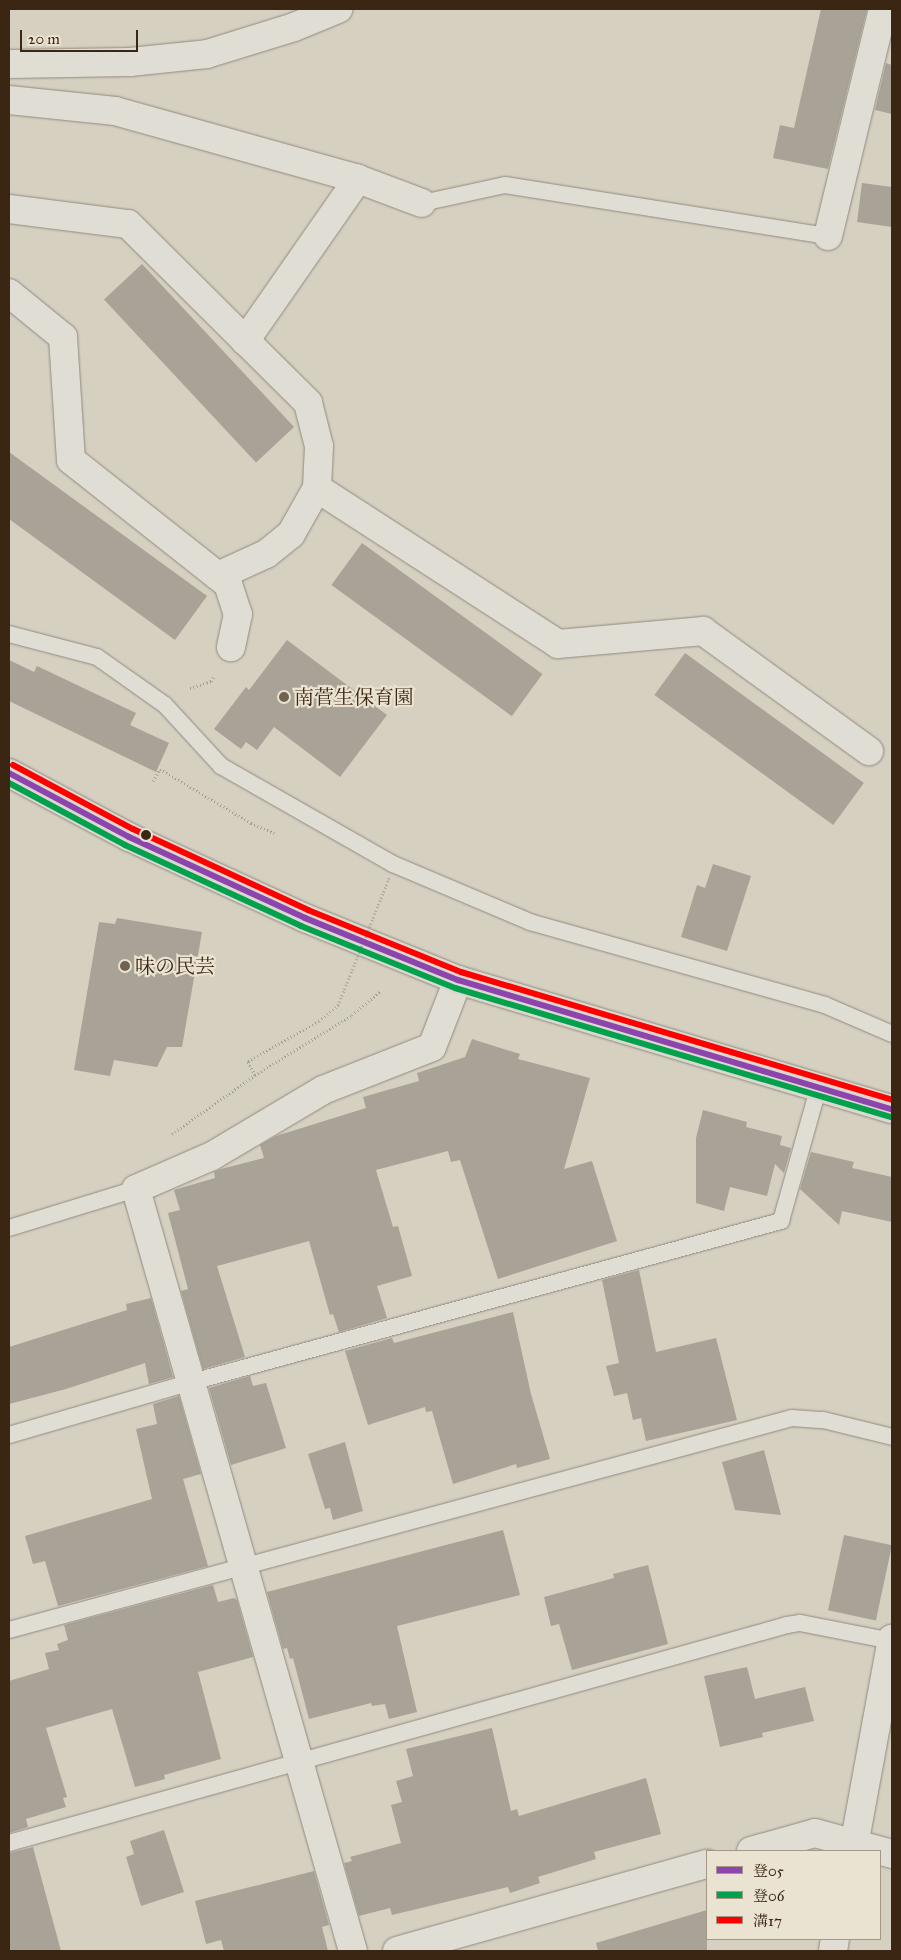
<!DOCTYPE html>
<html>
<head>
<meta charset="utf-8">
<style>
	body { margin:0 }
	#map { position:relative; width:901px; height:1960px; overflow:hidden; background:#d6d0c1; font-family:"IM FELL Great Primer","Noto Serif JP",serif }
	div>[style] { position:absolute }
	.building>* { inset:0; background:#a8a297; transform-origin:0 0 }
	.path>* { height:3px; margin-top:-1.5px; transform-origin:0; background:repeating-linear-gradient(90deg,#a39e96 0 1px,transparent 0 3.5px) }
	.roads { filter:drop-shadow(0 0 1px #908a7f) drop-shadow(0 0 1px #908a7f) }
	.lane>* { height:16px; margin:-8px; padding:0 8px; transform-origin:8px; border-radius:8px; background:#e0ddd5 }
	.street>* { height:28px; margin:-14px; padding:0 14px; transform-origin:14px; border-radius:14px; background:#e0ddd5 }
	.primary>* { height:28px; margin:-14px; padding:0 14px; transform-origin:14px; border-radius:14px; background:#dbd8cf }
	.path-bridge>* { height:3px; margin-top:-1.5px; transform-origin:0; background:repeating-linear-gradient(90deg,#a39e96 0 1px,transparent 0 3.5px) }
	.bus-1>* { height:6px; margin:-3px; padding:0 3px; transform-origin:3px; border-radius:3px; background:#8e44ad }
	.bus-2>* { height:6px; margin:-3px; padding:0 3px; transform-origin:3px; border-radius:3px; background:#03a04e }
	.bus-3>* { height:6px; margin:-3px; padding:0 3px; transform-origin:3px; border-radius:3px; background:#f00 }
	.dots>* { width:14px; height:14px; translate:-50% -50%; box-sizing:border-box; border:2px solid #eae3d1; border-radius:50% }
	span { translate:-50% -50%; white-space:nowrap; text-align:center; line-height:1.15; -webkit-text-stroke:4.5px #eae3d1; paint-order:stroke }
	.poi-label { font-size:20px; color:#3a2612 }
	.left { translate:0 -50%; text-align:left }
	.frame { position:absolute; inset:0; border:10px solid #3a2612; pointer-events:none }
	.legend { position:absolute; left:706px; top:1850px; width:175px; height:90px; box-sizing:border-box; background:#eae3d1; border:1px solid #a49785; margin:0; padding:6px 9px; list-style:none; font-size:15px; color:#3a2612 }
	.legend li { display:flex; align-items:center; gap:10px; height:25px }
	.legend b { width:25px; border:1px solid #a49785 }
	.scale { position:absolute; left:20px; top:30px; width:118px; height:22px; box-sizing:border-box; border:2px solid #3a2612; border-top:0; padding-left:6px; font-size:15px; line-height:18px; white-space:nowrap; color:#3a2612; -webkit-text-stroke:4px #eae3d1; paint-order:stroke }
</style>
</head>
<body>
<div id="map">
	<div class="building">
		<i style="clip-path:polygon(821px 9px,867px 9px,828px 169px,773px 158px,780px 125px,794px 128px)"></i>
		<i style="clip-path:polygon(886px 63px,892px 65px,892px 114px,875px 110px)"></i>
		<i style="clip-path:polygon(862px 183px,892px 187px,892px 227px,857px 222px)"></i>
		<i style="left:142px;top:264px;width:223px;height:52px;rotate:47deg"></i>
		<i style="clip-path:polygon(9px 452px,207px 596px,175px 640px,9px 519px)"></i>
		<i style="left:362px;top:543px;width:223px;height:52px;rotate:36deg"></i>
		<i style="clip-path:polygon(287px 640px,387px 715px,340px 777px,274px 727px,257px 750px,246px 742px,241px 749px,214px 729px,246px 687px,249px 690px)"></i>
		<i style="left:685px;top:653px;width:221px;height:52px;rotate:36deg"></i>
		<i style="clip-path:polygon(9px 660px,34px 672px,37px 666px,136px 713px,130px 725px,169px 743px,156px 772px,9px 701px)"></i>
		<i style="clip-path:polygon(713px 864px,751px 876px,727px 951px,681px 937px,697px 885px,705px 888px)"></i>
		<i style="clip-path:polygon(117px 918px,202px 932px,182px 1047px,167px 1047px,157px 1067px,114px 1060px,110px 1076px,74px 1070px,99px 922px,115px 924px)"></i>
		<i style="clip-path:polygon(472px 1039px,520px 1054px,518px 1059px,590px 1078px,564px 1169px,592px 1161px,617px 1241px,498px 1279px,460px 1160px,451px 1162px,448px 1151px,376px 1170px,393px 1227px,398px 1226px,412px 1276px,377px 1286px,387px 1318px,339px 1332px,333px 1314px,330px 1315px,309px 1241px,217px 1266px,245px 1357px,203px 1369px,181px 1291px,188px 1289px,168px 1213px,180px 1210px,174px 1190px,215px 1178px,214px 1172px,221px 1169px,264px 1158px,260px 1145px,276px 1136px,366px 1108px,363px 1097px,419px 1081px,417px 1073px,465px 1057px)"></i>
		<i style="clip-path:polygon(703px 1110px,747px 1122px,746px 1127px,782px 1136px,780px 1145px,791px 1148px,784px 1173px,775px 1164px,767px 1196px,730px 1187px,724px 1211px,696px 1203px,696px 1138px)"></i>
		<i style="clip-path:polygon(811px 1152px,854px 1162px,852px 1168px,892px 1177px,892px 1222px,842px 1211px,839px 1225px,800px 1189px)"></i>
		<i style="clip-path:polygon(639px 1270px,656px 1352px,716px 1338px,737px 1420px,646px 1441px,641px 1418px,633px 1420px,627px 1393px,614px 1396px,606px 1366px,619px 1363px,602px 1280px)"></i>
		<i style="clip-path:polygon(151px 1298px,173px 1377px,149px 1384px,145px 1363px,66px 1389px,9px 1404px,9px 1347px,127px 1310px,126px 1304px)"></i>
		<i style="clip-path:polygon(513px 1312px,531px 1394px,550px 1459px,517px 1468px,516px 1464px,453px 1484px,432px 1411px,426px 1412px,425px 1407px,368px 1425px,345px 1351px,392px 1338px,394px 1343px)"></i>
		<i style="clip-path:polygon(250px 1376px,253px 1386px,266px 1383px,286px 1448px,231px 1465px,209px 1388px)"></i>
		<i style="clip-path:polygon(179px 1396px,201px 1474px,183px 1479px,208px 1566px,58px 1606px,45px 1561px,33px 1564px,25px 1536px,152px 1499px,136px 1429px,157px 1424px,153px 1404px)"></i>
		<i style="clip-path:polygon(345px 1442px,363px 1511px,333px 1520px,330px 1508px,325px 1509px,308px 1454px)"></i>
		<i style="clip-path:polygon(764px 1450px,781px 1515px,735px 1510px,722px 1462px)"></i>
		<i style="clip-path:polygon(503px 1530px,520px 1595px,397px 1626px,417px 1712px,389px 1719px,385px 1704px,372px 1706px,371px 1703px,309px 1719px,293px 1658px,290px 1659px,287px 1648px,283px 1649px,267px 1592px)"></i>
		<i style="left:844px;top:1535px;width:49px;height:77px;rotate:12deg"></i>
		<i style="clip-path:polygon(648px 1565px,668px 1644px,572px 1670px,559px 1624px,551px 1626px,544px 1597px,614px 1578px,613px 1574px)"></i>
		<i style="clip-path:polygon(213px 1585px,218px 1602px,234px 1598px,237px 1600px,253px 1657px,198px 1672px,221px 1759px,164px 1775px,165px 1779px,135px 1787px,112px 1709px,46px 1728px,67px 1797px,63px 1798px,66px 1807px,26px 1819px,28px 1827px,9px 1833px,9px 1681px,49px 1669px,45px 1653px,59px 1650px,57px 1644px,68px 1640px,64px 1625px)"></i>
		<i style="clip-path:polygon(747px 1667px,755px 1699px,805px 1687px,814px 1721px,762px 1733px,763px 1737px,720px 1747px,704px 1676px)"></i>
		<i style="clip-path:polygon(492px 1728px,511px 1811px,517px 1809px,519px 1816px,646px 1778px,661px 1834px,594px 1852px,596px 1859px,538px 1877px,540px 1883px,510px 1893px,508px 1887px,392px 1915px,390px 1908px,359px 1916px,344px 1863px,352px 1861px,350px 1857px,401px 1843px,391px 1805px,402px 1802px,396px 1781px,413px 1776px,406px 1749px)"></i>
		<i style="clip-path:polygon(164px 1830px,184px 1892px,141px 1906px,126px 1857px,134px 1854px,130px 1841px)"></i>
		<i style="clip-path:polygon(33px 1847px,61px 1951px,9px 1951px,9px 1853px)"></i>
		<i style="clip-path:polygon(314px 1871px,329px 1925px,322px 1927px,328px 1951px,224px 1951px,221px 1940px,206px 1944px,195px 1901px)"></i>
		<i style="clip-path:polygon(707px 1910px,707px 1951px,598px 1951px,596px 1943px)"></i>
	</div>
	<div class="path">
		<i style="left:190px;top:688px;width:22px;rotate:-18deg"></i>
		<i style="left:211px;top:681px;width:6px;rotate:-59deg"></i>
		<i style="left:153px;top:781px;width:14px;rotate:-60deg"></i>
		<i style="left:160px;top:769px;width:106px;rotate:30.7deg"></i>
		<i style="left:251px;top:823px;width:26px;rotate:23deg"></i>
		<i style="left:172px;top:1134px;width:102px;rotate:-35.4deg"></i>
		<i style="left:255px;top:1075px;width:114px;rotate:-31.7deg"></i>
		<i style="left:352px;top:1015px;width:38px;rotate:-40deg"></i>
	</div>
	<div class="roads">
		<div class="lane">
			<i style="left:422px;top:203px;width:85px;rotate:-12.2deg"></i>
			<i style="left:505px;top:185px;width:327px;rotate:9deg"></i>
			<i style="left:9px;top:634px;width:91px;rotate:14.6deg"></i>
			<i style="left:97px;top:657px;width:83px;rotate:35.2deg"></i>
			<i style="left:165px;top:705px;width:83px;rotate:47.4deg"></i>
			<i style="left:221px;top:766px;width:198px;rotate:29.7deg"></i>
			<i style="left:393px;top:864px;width:149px;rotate:22.9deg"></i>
			<i style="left:530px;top:922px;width:306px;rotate:15.7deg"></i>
			<i style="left:825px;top:1005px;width:73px;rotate:23.4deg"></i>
			<i style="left:9px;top:1228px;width:133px;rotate:-17.1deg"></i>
			<i style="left:9px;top:1435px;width:191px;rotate:-16.2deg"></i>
			<i style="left:192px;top:1382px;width:611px;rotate:-15.29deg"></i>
			<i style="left:781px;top:1221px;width:140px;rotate:-74.3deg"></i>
			<i style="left:9px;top:1630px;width:811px;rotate:-15.15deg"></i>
			<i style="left:792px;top:1418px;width:31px;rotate:4deg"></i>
			<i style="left:823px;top:1420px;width:71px;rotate:13.8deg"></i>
			<i style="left:9px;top:1843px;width:808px;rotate:-15.65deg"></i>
			<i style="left:787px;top:1625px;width:13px;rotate:-9deg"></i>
			<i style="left:800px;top:1623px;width:94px;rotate:11.1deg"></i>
		</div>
		<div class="street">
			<i style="left:9px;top:64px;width:121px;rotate:-0.9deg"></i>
			<i style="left:130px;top:62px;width:77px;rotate:-5.9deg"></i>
			<i style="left:207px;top:54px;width:91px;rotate:-17.2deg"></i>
			<i style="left:294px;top:27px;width:48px;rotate:-22.2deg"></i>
			<i style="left:9px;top:100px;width:107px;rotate:5.9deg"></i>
			<i style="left:115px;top:111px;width:252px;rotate:15.6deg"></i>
			<i style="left:358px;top:179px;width:68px;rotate:20.6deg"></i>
			<i style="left:9px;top:209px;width:120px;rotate:7.2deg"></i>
			<i style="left:128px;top:224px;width:254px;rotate:44.8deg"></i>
			<i style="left:308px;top:403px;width:44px;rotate:75.7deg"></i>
			<i style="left:319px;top:446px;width:42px;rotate:92.7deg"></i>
			<i style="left:317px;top:488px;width:53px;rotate:119.5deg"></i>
			<i style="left:291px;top:534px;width:32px;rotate:141deg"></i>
			<i style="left:266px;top:554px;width:53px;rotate:155.4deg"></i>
			<i style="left:828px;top:236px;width:234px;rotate:-76.4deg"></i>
			<i style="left:9px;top:293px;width:70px;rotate:39.2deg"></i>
			<i style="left:63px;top:337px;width:123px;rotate:86.3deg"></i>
			<i style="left:71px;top:460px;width:200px;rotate:38.3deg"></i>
			<i style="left:228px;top:584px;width:32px;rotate:72deg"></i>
			<i style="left:238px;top:614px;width:34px;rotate:102deg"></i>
			<i style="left:245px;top:341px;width:198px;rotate:-55.1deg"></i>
			<i style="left:317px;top:488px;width:287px;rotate:32.9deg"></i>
			<i style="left:558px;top:644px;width:146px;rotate:-5.1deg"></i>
			<i style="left:703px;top:631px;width:205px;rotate:35.9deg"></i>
			<i style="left:751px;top:1851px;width:66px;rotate:-15.7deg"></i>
			<i style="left:815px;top:1833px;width:80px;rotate:15.3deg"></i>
			<i style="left:853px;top:1851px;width:216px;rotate:-79.6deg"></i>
			<i style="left:353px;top:1951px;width:792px;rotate:-105.9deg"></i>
			<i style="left:136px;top:1189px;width:83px;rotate:-23.5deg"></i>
			<i style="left:212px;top:1156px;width:129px;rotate:-30.7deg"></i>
			<i style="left:323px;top:1090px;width:117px;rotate:-21.5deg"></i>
			<i style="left:432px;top:1047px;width:72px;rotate:-68.8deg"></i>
			<i style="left:397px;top:1951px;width:322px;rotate:-15.7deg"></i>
			<i style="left:833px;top:1951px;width:12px;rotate:-81deg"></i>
		</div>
		<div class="primary">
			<i style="left:9px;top:773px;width:136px;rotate:28.1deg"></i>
			<i style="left:129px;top:837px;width:194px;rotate:24.7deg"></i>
			<i style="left:305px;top:918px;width:165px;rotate:22.1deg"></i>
			<i style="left:458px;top:980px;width:453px;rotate:16.6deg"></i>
		</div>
	</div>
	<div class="path-bridge">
		<i style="left:255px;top:1075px;width:16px;rotate:-117deg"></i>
		<i style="left:248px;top:1061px;width:81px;rotate:-29.4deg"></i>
		<i style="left:319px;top:1021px;width:25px;rotate:-40deg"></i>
		<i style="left:338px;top:1005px;width:137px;rotate:-68.1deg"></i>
	</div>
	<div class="bus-1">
		<i style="left:9px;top:773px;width:136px;rotate:28.1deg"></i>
		<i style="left:129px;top:837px;width:194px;rotate:24.7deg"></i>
		<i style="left:305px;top:918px;width:165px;rotate:22.1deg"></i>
		<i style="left:458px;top:980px;width:453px;rotate:16.6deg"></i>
	</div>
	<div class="bus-2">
		<i style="left:9px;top:783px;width:132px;rotate:28.1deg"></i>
		<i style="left:125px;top:845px;width:194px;rotate:24.7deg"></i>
		<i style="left:301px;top:926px;width:166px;rotate:21.9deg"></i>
		<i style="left:455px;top:988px;width:454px;rotate:16.5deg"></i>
	</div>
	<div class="bus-3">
		<i style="left:13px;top:765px;width:136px;rotate:28.1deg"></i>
		<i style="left:133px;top:829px;width:193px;rotate:24.8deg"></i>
		<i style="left:308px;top:910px;width:165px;rotate:22.1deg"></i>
		<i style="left:461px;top:972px;width:450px;rotate:16.5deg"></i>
	</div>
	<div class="dots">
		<i style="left:284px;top:697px;background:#71624f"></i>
		<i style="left:146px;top:835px;background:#3a2612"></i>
		<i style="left:125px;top:966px;background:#71624f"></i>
	</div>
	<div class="poi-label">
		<span class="left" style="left:294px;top:697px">南菅生保育園</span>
		<span class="left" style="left:135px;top:966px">味の民芸</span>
	</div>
	<div class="frame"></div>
	<ul class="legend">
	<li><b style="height:6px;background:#8e44ad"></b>登05</li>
	<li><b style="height:6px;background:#03a04e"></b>登06</li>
	<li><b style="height:6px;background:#f00"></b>溝17</li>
	</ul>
	<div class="scale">20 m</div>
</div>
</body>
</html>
